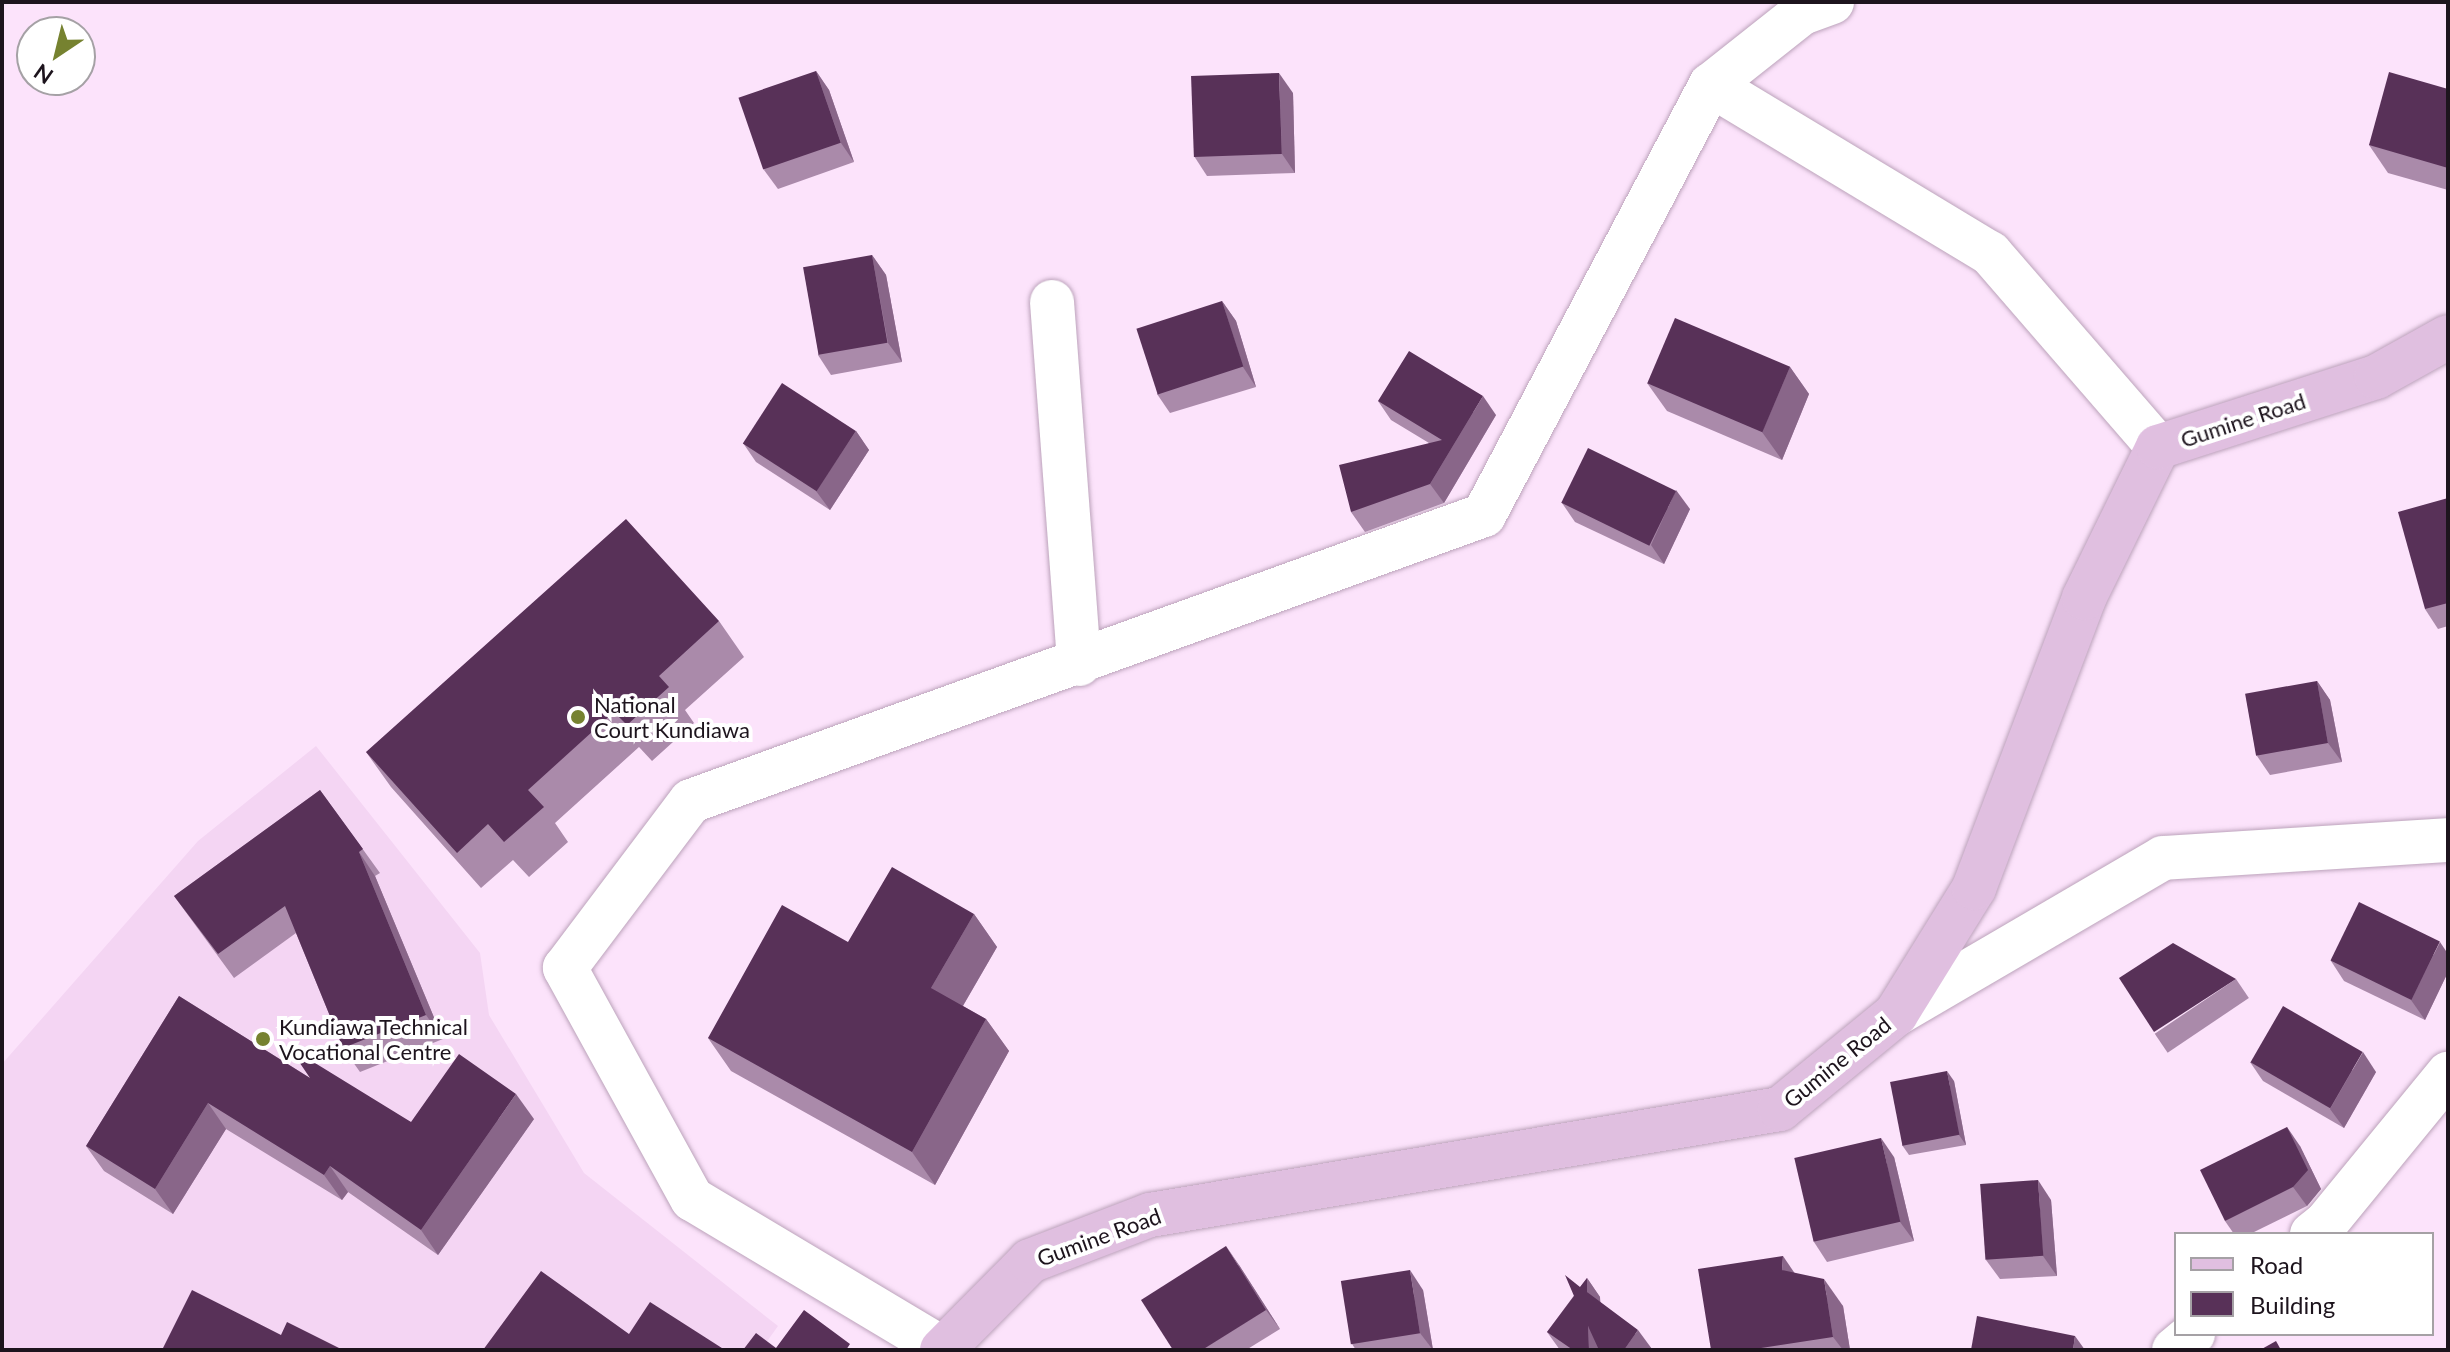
<!DOCTYPE html>
<html>
<head>
<meta charset="utf-8">
<style>
	body { margin:0 }
	#map { position:relative; width:2450px; height:1352px; overflow:hidden; background:#fce3fb; font-family:Lato,sans-serif }
	div>[style] { position:absolute }
	.built>* { inset:0; background:#f4d5f3 }
	.roads { filter:drop-shadow(0 0 2px #bca3bb) drop-shadow(0 0 2px #bca3bb) }
	.minor>* { height:44px; margin:-22px; padding:0 22px; transform-origin:22px; border-radius:22px; background:#fff }
	.major>* { height:44px; margin:-22px; padding:0 22px; transform-origin:22px; border-radius:22px; background:#e0bfe0 }
	.wall>* { inset:0; background:#aa8aaa; transform-origin:0 0 }
	.shaded-wall>* { inset:0; background:#896689 }
	.building>* { inset:0; background:#583158; transform-origin:0 0 }
	.dots>* { width:22px; height:22px; translate:-50% -50%; box-sizing:border-box; border:4px solid #fff; border-radius:50% }
	span { translate:-50% -50%; white-space:nowrap; text-align:center; line-height:1.15; -webkit-text-stroke:8px #fff; paint-order:stroke }
	.street-label { font-size:22px; color:#1d141d }
	.poi-label { font-size:22px; color:#1d141d }
	.left { translate:0 -50%; text-align:left }
	.frame { position:absolute; inset:0; border:4px solid #1d141d; pointer-events:none }
	.legend { position:absolute; left:2174px; top:1232px; width:260px; height:104px; box-sizing:border-box; background:#fff; border:2px solid #a5a1a5; margin:0; padding:10px 14px; list-style:none; font-size:24px; color:#1d141d }
	.legend li { display:flex; align-items:center; gap:16px; height:40px }
	.legend b { width:40px; border:2px solid #a5a1a5 }
	.north { position:absolute; left:16px; top:16px; width:80px; height:80px; box-sizing:border-box; background:#fff; border:2px solid #a5a1a5; border-radius:50%; rotate:215deg; font-size:22px; font-weight:700; line-height:32px; text-align:center; color:#1d141d }
	.north::after { content:''; display:block; margin:auto; width:28px; height:36px; background:#768230; clip-path:polygon(50% 0,100% 100%,50% 72%,0 100%) }
</style>
</head>
<body>
<div id="map">
	<div class="built">
		<i style="clip-path:polygon(316px 746px,480px 953px,489px 1015px,584px 1173px,778px 1326px,761px 1350px,2px 1350px,2px 1064px,198px 841px)"></i>
	</div>
	<div class="roads">
		<div class="minor">
			<i style="left:1711px;top:85px;width:116px;rotate:-38.4deg"></i>
			<i style="left:1802px;top:13px;width:32px;rotate:-20deg"></i>
			<i style="left:1052px;top:302px;width:363px;rotate:85.7deg"></i>
			<i style="left:1896px;top:1014px;width:309px;rotate:-30.3deg"></i>
			<i style="left:2163px;top:858px;width:286px;rotate:-3.6deg"></i>
			<i style="left:2312px;top:1234px;width:18px;rotate:-38deg"></i>
			<i style="left:2326px;top:1223px;width:193px;rotate:-50.7deg"></i>
			<i style="left:943px;top:1349px;width:292px;rotate:-149.1deg"></i>
			<i style="left:692px;top:1199px;width:264px;rotate:-118.8deg"></i>
			<i style="left:565px;top:968px;width:209px;rotate:-53deg"></i>
			<i style="left:691px;top:801px;width:843px;rotate:-19.83deg"></i>
			<i style="left:1484px;top:515px;width:486px;rotate:-62.2deg"></i>
			<i style="left:1711px;top:85px;width:326px;rotate:31.1deg"></i>
			<i style="left:1990px;top:253px;width:257px;rotate:49.1deg"></i>
			<i style="left:2174px;top:1350px;width:25px;rotate:-40deg"></i>
		</div>
		<div class="major">
			<i style="left:942px;top:1350px;width:125px;rotate:-45.3deg"></i>
			<i style="left:1030px;top:1261px;width:129px;rotate:-21deg"></i>
			<i style="left:1150px;top:1215px;width:639px;rotate:-9.55deg"></i>
			<i style="left:1780px;top:1109px;width:150px;rotate:-39.3deg"></i>
			<i style="left:1896px;top:1014px;width:148px;rotate:-58.2deg"></i>
			<i style="left:1974px;top:888px;width:310px;rotate:-69.2deg"></i>
			<i style="left:2084px;top:598px;width:168px;rotate:-63.9deg"></i>
			<i style="left:2158px;top:447px;width:229px;rotate:-17.8deg"></i>
			<i style="left:2376px;top:377px;width:82px;rotate:-29.1deg"></i>
		</div>
	</div>
	<div class="wall">
		<i style="clip-path:polygon(816px 71px,829px 90px,854px 162px,778px 189px,764px 170px)"></i>
		<i style="clip-path:polygon(2448px 89px,2448px 190px,2388px 173px,2369px 145px)"></i>
		<i style="clip-path:polygon(1293px 93px,1295px 173px,1207px 176px,1194px 156px)"></i>
		<i style="clip-path:polygon(872px 255px,886px 275px,902px 362px,831px 375px,818px 355px)"></i>
		<i style="clip-path:polygon(1222px 301px,1236px 321px,1256px 387px,1170px 413px,1157px 394px)"></i>
		<i style="clip-path:polygon(1790px 367px,1809px 394px,1782px 460px,1667px 411px,1647px 383px)"></i>
		<i style="clip-path:polygon(1378px 401px,1496px 415px,1444px 503px,1365px 532px,1351px 512px,1429px 443px,1391px 420px)"></i>
		<i style="clip-path:polygon(856px 431px,869px 450px,830px 510px,756px 462px,743px 443px)"></i>
		<i style="clip-path:polygon(2448px 498px,2448px 626px,2438px 629px,2425px 609px)"></i>
		<i style="clip-path:polygon(1562px 503px,1690px 509px,1664px 564px,1575px 522px)"></i>
		<i style="clip-path:polygon(719px 621px,744px 657px,685px 710px,694px 723px,652px 761px,639px 747px,555px 823px,568px 842px,529px 877px,513px 860px,481px 888px,391px 787px,366px 752px)"></i>
		<i style="clip-path:polygon(2317px 681px,2330px 700px,2342px 762px,2270px 775px,2257px 756px)"></i>
		<i style="clip-path:polygon(320px 790px,380px 873px,375px 876px,443px 1039px,360px 1072px,343px 1048px,296px 933px,234px 978px,174px 896px)"></i>
		<i style="clip-path:polygon(974px 914px,997px 947px,963px 1006px,986px 1019px,1009px 1051px,935px 1185px,731px 1071px,708px 1038px,848px 942px)"></i>
		<i style="clip-path:polygon(2448px 954px,2448px 972px,2425px 1020px,2344px 981px,2331px 961px)"></i>
		<i style="left:2236px;top:979px;width:23px;height:98px;rotate:56deg"></i>
		<i style="clip-path:polygon(179px 996px,310px 1078px,411px 1122px,534px 1119px,438px 1255px,348px 1192px,342px 1200px,226px 1129px,173px 1214px,104px 1171px,86px 1146px)"></i>
		<i style="clip-path:polygon(2250px 1062px,2376px 1072px,2344px 1128px,2263px 1081px)"></i>
		<i style="clip-path:polygon(1954px 1081px,1966px 1145px,1909px 1155px,1902px 1145px)"></i>
		<i style="clip-path:polygon(2300px 1146px,2321px 1189px,2307px 1206px,2250px 1234px,2234px 1234px,2225px 1221px)"></i>
		<i style="clip-path:polygon(1894px 1157px,1914px 1241px,1827px 1262px,1814px 1242px)"></i>
		<i style="clip-path:polygon(2051px 1200px,2057px 1276px,2000px 1279px,1986px 1260px)"></i>
		<i style="clip-path:polygon(1239px 1265px,1280px 1329px,1246px 1350px,1173px 1350px)"></i>
		<i style="clip-path:polygon(1794px 1273px,1843px 1306px,1850px 1350px,1711px 1350px)"></i>
		<i style="clip-path:polygon(1587px 1278px,1600px 1297px,1600px 1302px,1652px 1349px,1651px 1350px,1560px 1350px,1547px 1332px)"></i>
		<i style="clip-path:polygon(1423px 1290px,1433px 1350px,1356px 1350px,1352px 1344px)"></i>
	</div>
	<div class="shaded-wall">
		<i style="clip-path:polygon(816px 71px,829px 90px,854px 162px,841px 143px)"></i>
		<i style="clip-path:polygon(1279px 73px,1293px 93px,1295px 173px,1282px 154px)"></i>
		<i style="clip-path:polygon(872px 255px,886px 275px,902px 362px,888px 343px)"></i>
		<i style="clip-path:polygon(1222px 301px,1236px 321px,1256px 387px,1243px 367px)"></i>
		<i style="clip-path:polygon(1790px 367px,1809px 394px,1782px 460px,1762px 432px)"></i>
		<i style="clip-path:polygon(1483px 396px,1496px 415px,1444px 503px,1430px 484px)"></i>
		<i style="clip-path:polygon(856px 431px,869px 450px,830px 510px,816px 491px)"></i>
		<i style="clip-path:polygon(1676px 490px,1690px 509px,1664px 564px,1651px 545px)"></i>
		<i style="clip-path:polygon(2317px 681px,2330px 700px,2342px 762px,2328px 743px)"></i>
		<i style="clip-path:polygon(359px 852px,375px 876px,443px 1039px,426px 1015px)"></i>
		<i style="clip-path:polygon(974px 914px,997px 947px,954px 1021px,931px 988px)"></i>
		<i style="clip-path:polygon(2440px 942px,2448px 954px,2448px 972px,2425px 1020px,2411px 1000px)"></i>
		<i style="clip-path:polygon(986px 1019px,1009px 1051px,935px 1185px,912px 1152px)"></i>
		<i style="clip-path:polygon(2363px 1052px,2376px 1072px,2344px 1128px,2330px 1109px)"></i>
		<i style="clip-path:polygon(1947px 1071px,1954px 1081px,1966px 1145px,1959px 1135px)"></i>
		<i style="clip-path:polygon(516px 1094px,534px 1119px,438px 1255px,421px 1230px)"></i>
		<i style="clip-path:polygon(208px 1103px,226px 1129px,173px 1214px,155px 1189px)"></i>
		<i style="clip-path:polygon(2287px 1127px,2300px 1146px,2321px 1189px,2307px 1206px,2293px 1187px)"></i>
		<i style="clip-path:polygon(1881px 1138px,1894px 1157px,1914px 1241px,1900px 1222px)"></i>
		<i style="clip-path:polygon(330px 1166px,348px 1192px,342px 1200px,324px 1175px)"></i>
		<i style="clip-path:polygon(2038px 1180px,2051px 1200px,2057px 1276px,2043px 1256px)"></i>
		<i style="clip-path:polygon(1226px 1246px,1239px 1265px,1280px 1329px,1266px 1310px)"></i>
		<i style="clip-path:polygon(1783px 1256px,1802px 1284px,1782px 1270px)"></i>
		<i style="clip-path:polygon(1410px 1270px,1423px 1290px,1433px 1350px,1420px 1333px)"></i>
		<i style="clip-path:polygon(1587px 1278px,1600px 1297px,1601px 1311px,1587px 1292px)"></i>
		<i style="clip-path:polygon(1824px 1279px,1843px 1306px,1850px 1350px,1843px 1350px,1833px 1337px)"></i>
		<i style="clip-path:polygon(1588px 1326px,1602px 1350px,1589px 1350px)"></i>
		<i style="clip-path:polygon(1638px 1330px,1652px 1349px,1651px 1350px,1624px 1350px)"></i>
		<i style="clip-path:polygon(2075px 1336px,2085px 1350px,2073px 1350px)"></i>
	</div>
	<div class="building">
		<i style="left:816px;top:71px;width:76px;height:82px;rotate:71deg"></i>
		<i style="clip-path:polygon(2389px 72px,2448px 89px,2448px 168px,2369px 145px)"></i>
		<i style="left:1279px;top:73px;width:81px;height:88px;rotate:88deg"></i>
		<i style="left:872px;top:255px;width:89px;height:70px;rotate:80deg"></i>
		<i style="left:1222px;top:301px;width:69px;height:90px;rotate:72deg"></i>
		<i style="left:1675px;top:318px;width:125px;height:71px;rotate:23deg"></i>
		<i style="clip-path:polygon(1409px 351px,1483px 396px,1430px 484px,1351px 512px,1339px 465px,1442px 440px,1378px 401px)"></i>
		<i style="left:782px;top:383px;width:88px;height:72px;rotate:33deg"></i>
		<i style="left:1588px;top:448px;width:98px;height:61px;rotate:26deg"></i>
		<i style="clip-path:polygon(2448px 498px,2448px 603px,2425px 609px,2398px 512px)"></i>
		<i style="clip-path:polygon(626px 519px,719px 621px,659px 676px,669px 687px,627px 725px,614px 712px,528px 790px,544px 807px,504px 842px,488px 824px,457px 853px,366px 752px)"></i>
		<i style="left:2317px;top:681px;width:63px;height:73px;rotate:80deg"></i>
		<i style="clip-path:polygon(320px 790px,363px 849px,359px 852px,426px 1015px,343px 1048px,285px 906px,218px 954px,174px 896px)"></i>
		<i style="clip-path:polygon(892px 867px,974px 914px,931px 988px,986px 1019px,912px 1152px,708px 1038px,782px 905px,848px 942px)"></i>
		<i style="left:2359px;top:902px;width:90px;height:65px;rotate:26deg"></i>
		<i style="clip-path:polygon(2173px 943px,2236px 979px,2154px 1032px,2119px 978px)"></i>
		<i style="clip-path:polygon(179px 996px,310px 1078px,289px 1047px,411px 1122px,459px 1054px,516px 1094px,421px 1230px,330px 1166px,324px 1175px,208px 1103px,155px 1189px,86px 1146px)"></i>
		<i style="left:2283px;top:1006px;width:92px;height:65px;rotate:30deg"></i>
		<i style="left:1947px;top:1071px;width:65px;height:58px;rotate:79deg"></i>
		<i style="clip-path:polygon(2287px 1127px,2308px 1170px,2293px 1187px,2225px 1221px,2200px 1170px)"></i>
		<i style="left:1881px;top:1138px;width:86px;height:89px;rotate:77deg"></i>
		<i style="left:2038px;top:1180px;width:76px;height:58px;rotate:86deg"></i>
		<i style="clip-path:polygon(1226px 1246px,1266px 1310px,1202px 1350px,1173px 1350px,1141px 1300px)"></i>
		<i style="clip-path:polygon(1783px 1256px,1782px 1270px,1824px 1279px,1833px 1337px,1748px 1350px,1711px 1350px,1698px 1269px)"></i>
		<i style="left:1410px;top:1270px;width:64px;height:70px;rotate:81deg"></i>
		<i style="clip-path:polygon(541px 1271px,629px 1334px,650px 1302px,725px 1350px,483px 1350px)"></i>
		<i style="clip-path:polygon(1565px 1275px,1580px 1287px,1587px 1278px,1587px 1292px,1638px 1330px,1624px 1350px,1599px 1350px,1588px 1326px,1589px 1350px,1573px 1350px,1547px 1332px,1574px 1296px)"></i>
		<i style="clip-path:polygon(192px 1290px,281px 1335px,287px 1322px,343px 1350px,162px 1350px)"></i>
		<i style="clip-path:polygon(804px 1310px,850px 1344px,846px 1350px,743px 1350px,756px 1333px,776px 1348px)"></i>
		<i style="clip-path:polygon(1977px 1316px,2075px 1336px,2073px 1350px,1971px 1350px)"></i>
		<i style="clip-path:polygon(2276px 1341px,2281px 1350px,2260px 1350px)"></i>
	</div>
	<div class="dots">
		<i style="left:578px;top:717px;background:#768230"></i>
		<i style="left:263px;top:1039px;background:#768230"></i>
	</div>
	<div class="street-label">
		<span style="left:2243px;top:420px;rotate:-18deg">Gumine Road</span>
		<span style="left:1837px;top:1062px;rotate:-39deg">Gumine Road</span>
		<span style="left:1099px;top:1237px;rotate:-20deg">Gumine Road</span>
	</div>
	<div class="poi-label">
		<span class="left" style="left:594px;top:717px">National<br>Court Kundiawa</span>
		<span class="left" style="left:279px;top:1039px">Kundiawa Technical<br>Vocational Centre</span>
	</div>
	<div class="frame"></div>
	<ul class="legend">
	<li><b style="height:10px;background:#e0bfe0"></b>Road</li>
	<li><b style="height:22px;background:#583158"></b>Building</li>
	</ul>
	<div class="north">N</div>
</div>
</body>
</html>
